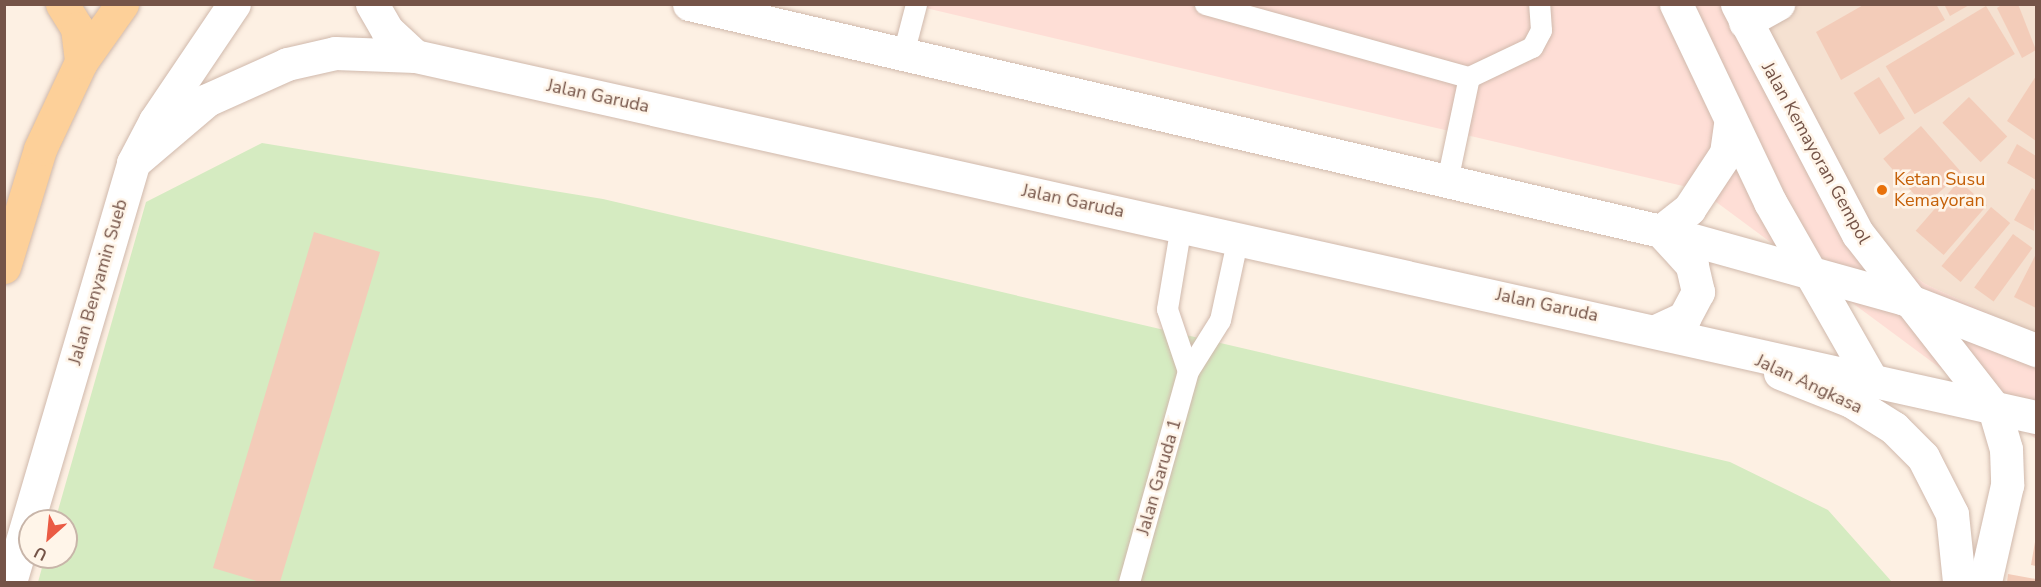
<!DOCTYPE html>
<html>
<head>
<meta charset="utf-8">
<style>
	body { margin:0 }
	#map { position:relative; width:2041px; height:587px; overflow:hidden; background:#fdf0e3; font-family:"Nunito Sans",sans-serif }
	div>[style] { position:absolute }
	.residential>* { inset:0; background:#f5e1d1 }
	.commercial>* { inset:0; background:#feded6 }
	.green>* { inset:0; background:#d5ebc1 }
	.building>* { inset:0; background:#f3ccb9; transform-origin:0 0 }
	.roads { filter:drop-shadow(0 0 2px #d0b9ac) drop-shadow(0 0 2px #d0b9ac) }
	.lane>* { height:21px; margin:-10.5px; padding:0 10.5px; transform-origin:10.5px; border-radius:10.5px; background:#fff }
	.street>* { height:33px; margin:-16.5px; padding:0 16.5px; transform-origin:16.5px; border-radius:16.5px; background:#fff }
	.secondary>* { height:33px; margin:-16.5px; padding:0 16.5px; transform-origin:16.5px; border-radius:16.5px; background:#fff }
	.primary>* { height:33px; margin:-16.5px; padding:0 16.5px; transform-origin:16.5px; border-radius:16.5px; background:#fdd099 }
	.dots>* { width:16px; height:16px; translate:-50% -50%; box-sizing:border-box; border:3px solid #fff5e9; border-radius:50% }
	span { translate:-50% -50%; white-space:nowrap; text-align:center; line-height:1.15; -webkit-text-stroke:5px #fff5e9; paint-order:stroke }
	.street-label { font-size:18px; color:#755448 }
	.food-label { font-size:18px; color:#c56008 }
	.left { translate:0 -50%; text-align:left }
	.frame { position:absolute; inset:0; border:6px solid #755448; pointer-events:none }
	.north { position:absolute; left:18px; top:509px; width:60px; height:60px; box-sizing:border-box; background:#fff5e9; border:2px solid #c8b5a9; border-radius:50%; rotate:207deg; font-size:16px; font-weight:700; line-height:24px; text-align:center; color:#755448 }
	.north::after { content:''; display:block; margin:auto; width:21px; height:27px; background:#ea5b44; clip-path:polygon(50% 0,100% 100%,50% 72%,0 100%) }
</style>
</head>
<body>
<div id="map">
	<div class="residential">
		<i style="clip-path:polygon(1757px 5px,2036px 5px,2036px 335px,1925px 284px,1858px 234px)"></i>
	</div>
	<div class="commercial">
		<i style="clip-path:polygon(913px 5px,1757px 5px,1858px 234px,1925px 284px,2036px 335px,2036px 439px,1700px 190px)"></i>
	</div>
	<div class="green">
		<i style="clip-path:polygon(262px 143px,603px 199px,1730px 462px,1828px 510px,1892px 582px,38px 582px,45px 557px,66px 557px,66px 521px,55px 521px,146px 202px)"></i>
	</div>
	<div class="building">
		<i style="clip-path:polygon(1865px 4px,1936px 4px,1945px 20px,1841px 80px,1816px 32px)"></i>
		<i style="clip-path:polygon(1944px 4px,1971px 4px,1950px 16px)"></i>
		<i style="clip-path:polygon(2003px 4px,2018px 4px,2036px 50px,2022px 58px,1997px 8px)"></i>
		<i style="left:1986px;top:6px;width:56px;height:117px;rotate:59deg"></i>
		<i style="clip-path:polygon(2036px 76px,2036px 141px,2007px 121px)"></i>
		<i style="left:1879px;top:77px;width:49px;height:30px;rotate:58deg"></i>
		<i style="left:1969px;top:97px;width:55px;height:37px;rotate:46deg"></i>
		<i style="left:1921px;top:126px;width:62px;height:50px;rotate:49deg"></i>
		<i style="clip-path:polygon(2017px 144px,2036px 156px,2036px 180px,2007px 163px)"></i>
		<i style="left:1959px;top:181px;width:37px;height:66px;rotate:41deg"></i>
		<i style="clip-path:polygon(2032px 188px,2036px 191px,2034px 231px,2014px 220px)"></i>
		<i style="left:1991px;top:207px;width:25px;height:77px;rotate:40deg"></i>
		<i style="clip-path:polygon(314px 232px,380px 252px,280px 582px,260px 582px,213px 568px)"></i>
		<i style="left:2013px;top:234px;width:24px;height:66px;rotate:36deg"></i>
		<i style="clip-path:polygon(2036px 254px,2036px 308px,2014px 297px)"></i>
		<i style="clip-path:polygon(2035px 542px,2036px 542px,2036px 566px,2031px 565px)"></i>
		<i style="clip-path:polygon(2008px 574px,2036px 579px,2036px 582px,2007px 582px)"></i>
	</div>
	<div class="roads">
		<div class="lane">
			<i style="left:1205px;top:4px;width:274px;rotate:15.5deg"></i>
			<i style="left:903px;top:54px;width:52px;rotate:-75.4deg"></i>
			<i style="left:1447px;top:181px;width:106px;rotate:-78.1deg"></i>
			<i style="left:1469px;top:77px;width:70px;rotate:-25.5deg"></i>
			<i style="left:1532px;top:47px;width:19px;rotate:-62deg"></i>
			<i style="left:1541px;top:30px;width:26px;rotate:-94deg"></i>
			<i style="left:1181px;top:225px;width:85px;rotate:99.5deg"></i>
			<i style="left:1167px;top:309px;width:65px;rotate:71.3deg"></i>
			<i style="left:1129px;top:582px;width:219px;rotate:-74.4deg"></i>
			<i style="left:1188px;top:371px;width:60px;rotate:-57.9deg"></i>
			<i style="left:1220px;top:320px;width:85px;rotate:-77.8deg"></i>
		</div>
		<div class="street">
			<i style="left:1745px;top:22px;width:38px;rotate:-29deg"></i>
		</div>
		<div class="secondary">
			<i style="left:372px;top:4px;width:30px;rotate:60deg"></i>
			<i style="left:387px;top:30px;width:38px;rotate:43deg"></i>
			<i style="left:689px;top:4px;width:998px;rotate:13.15deg"></i>
			<i style="left:1661px;top:231px;width:253px;rotate:15.6deg"></i>
			<i style="left:1905px;top:299px;width:141px;rotate:21.3deg"></i>
			<i style="left:1676px;top:4px;width:219px;rotate:64.6deg"></i>
			<i style="left:1770px;top:202px;width:202px;rotate:60.3deg"></i>
			<i style="left:1737px;top:4px;width:260px;rotate:62.3deg"></i>
			<i style="left:1858px;top:234px;width:221px;rotate:52deg"></i>
			<i style="left:1994px;top:408px;width:43px;rotate:73.7deg"></i>
			<i style="left:2006px;top:449px;width:36px;rotate:88deg"></i>
			<i style="left:2007px;top:485px;width:99px;rotate:102.8deg"></i>
			<i style="left:133px;top:163px;width:97px;rotate:-40.4deg"></i>
			<i style="left:207px;top:100px;width:88px;rotate:-24.2deg"></i>
			<i style="left:287px;top:64px;width:49px;rotate:-12.9deg"></i>
			<i style="left:335px;top:53px;width:80px;rotate:2.1deg"></i>
			<i style="left:415px;top:56px;width:1661px;rotate:12.56deg"></i>
			<i style="left:1658px;top:330px;width:29px;rotate:-25deg"></i>
			<i style="left:1684px;top:318px;width:30px;rotate:-62deg"></i>
			<i style="left:1698px;top:292px;width:28px;rotate:-103deg"></i>
			<i style="left:1692px;top:265px;width:46px;rotate:-132.4deg"></i>
			<i style="left:1661px;top:231px;width:36px;rotate:-38deg"></i>
			<i style="left:1689px;top:209px;width:67px;rotate:-56.5deg"></i>
			<i style="left:1726px;top:153px;width:30px;rotate:-82deg"></i>
			<i style="left:1780px;top:373px;width:76px;rotate:21.5deg"></i>
			<i style="left:1851px;top:401px;width:51px;rotate:32.1deg"></i>
			<i style="left:1894px;top:428px;width:41px;rotate:45deg"></i>
			<i style="left:1923px;top:457px;width:64px;rotate:63deg"></i>
			<i style="left:1952px;top:514px;width:68px;rotate:84.1deg"></i>
			<i style="left:10px;top:582px;width:437px;rotate:-73.6deg"></i>
			<i style="left:133px;top:163px;width:47px;rotate:-62.4deg"></i>
			<i style="left:155px;top:121px;width:141px;rotate:-56deg"></i>
		</div>
		<div class="primary">
			<i style="left:62px;top:4px;width:28px;rotate:58deg"></i>
			<i style="left:77px;top:28px;width:34px;rotate:83deg"></i>
			<i style="left:4px;top:267px;width:123px;rotate:-73deg"></i>
			<i style="left:40px;top:149px;width:96px;rotate:-64.8deg"></i>
			<i style="left:81px;top:62px;width:71px;rotate:-54.7deg"></i>
		</div>
	</div>
	<div class="dots">
		<i style="left:1882px;top:190px;background:#e8710a"></i>
	</div>
	<div class="street-label">
		<span style="left:598px;top:96px;rotate:12deg">Jalan Garuda</span>
		<span style="left:1816px;top:153px;rotate:61deg">Jalan Kemayoran Gempol</span>
		<span style="left:1073px;top:201px;rotate:12deg">Jalan Garuda</span>
		<span style="left:98px;top:282px;rotate:-74deg">Jalan Benyamin Sueb</span>
		<span style="left:1547px;top:305px;rotate:12deg">Jalan Garuda</span>
		<span style="left:1809px;top:384px;rotate:25deg">Jalan Angkasa</span>
		<span style="left:1159px;top:477px;rotate:-74deg">Jalan Garuda 1</span>
	</div>
	<div class="food-label">
		<span class="left" style="left:1894px;top:190px">Ketan Susu<br>Kemayoran</span>
	</div>
	<div class="frame"></div>
	<div class="north">U</div>
</div>
</body>
</html>
